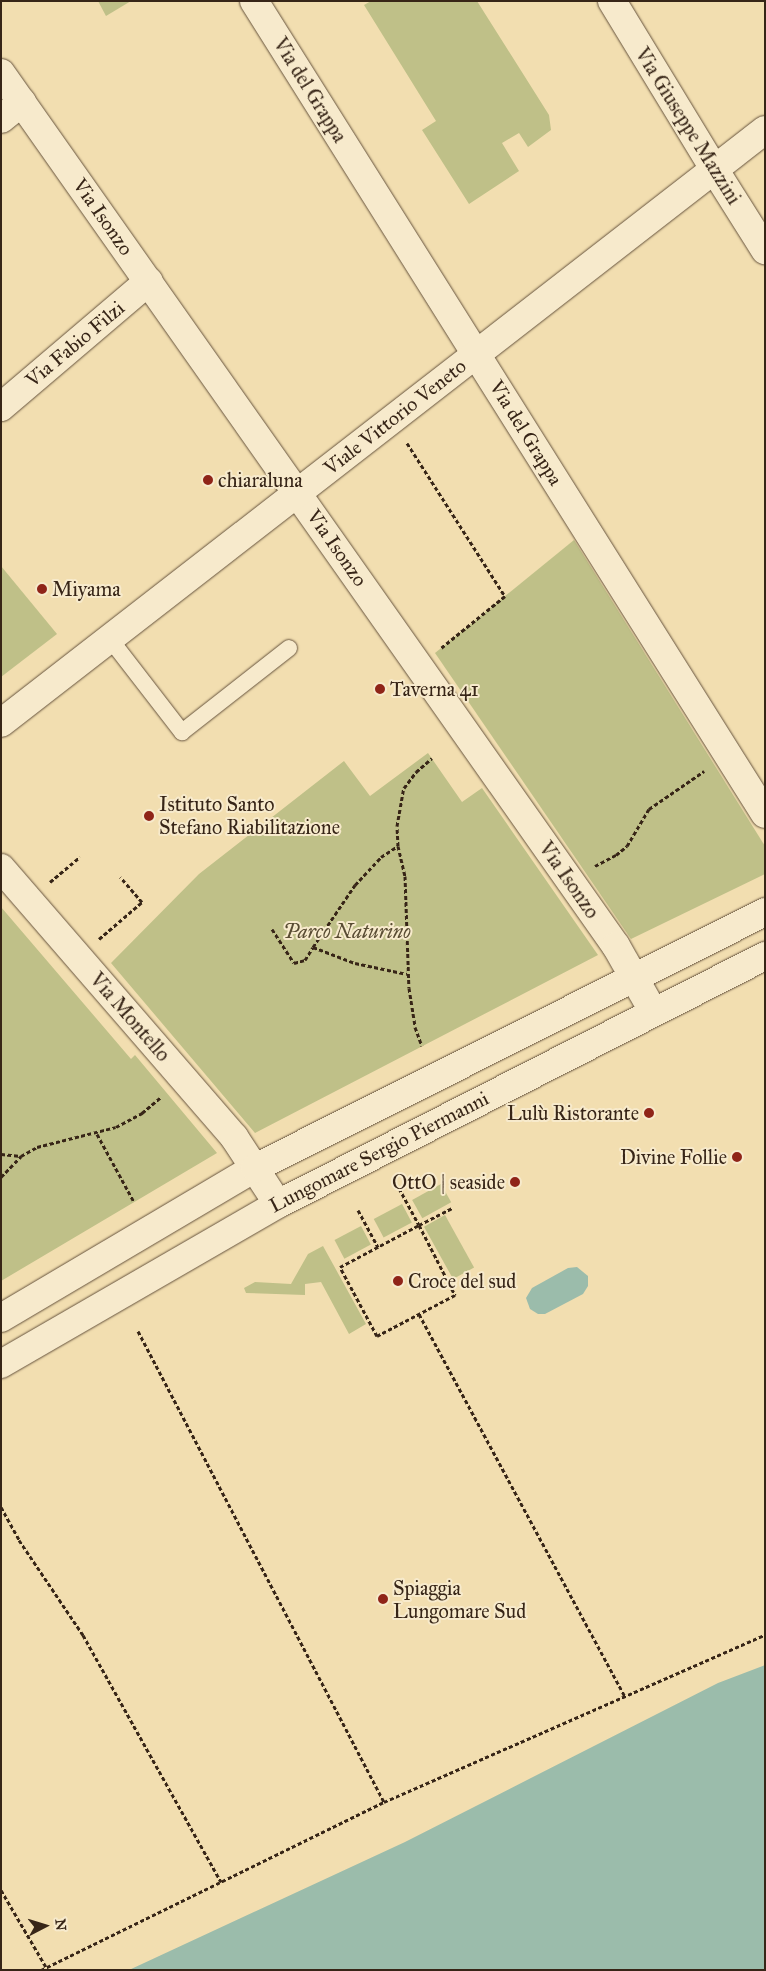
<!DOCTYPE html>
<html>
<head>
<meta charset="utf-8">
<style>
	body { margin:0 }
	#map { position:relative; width:766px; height:1971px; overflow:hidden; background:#f2deb0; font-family:"IM FELL Great Primer",serif }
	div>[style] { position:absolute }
	.green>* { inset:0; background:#bfc088; transform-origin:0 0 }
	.water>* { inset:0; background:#9bbcab }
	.path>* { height:3px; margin-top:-1.5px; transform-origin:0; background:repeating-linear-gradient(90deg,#372517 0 4px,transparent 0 6.5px) }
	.roads { filter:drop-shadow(0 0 1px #66533d) drop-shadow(0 0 1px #66533d) }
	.service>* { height:16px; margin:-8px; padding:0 8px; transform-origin:8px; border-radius:8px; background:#f7eacc }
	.minor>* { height:28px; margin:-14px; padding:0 14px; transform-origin:14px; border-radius:14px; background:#f7eacc }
	.tertiary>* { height:28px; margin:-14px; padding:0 14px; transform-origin:14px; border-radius:14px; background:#f7eacc }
	.dots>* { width:14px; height:14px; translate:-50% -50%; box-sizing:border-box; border:2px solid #f7eacc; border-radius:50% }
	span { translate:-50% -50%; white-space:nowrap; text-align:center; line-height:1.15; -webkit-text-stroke:4px #f7eacc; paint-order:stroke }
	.street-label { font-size:20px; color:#372517 }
	.poi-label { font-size:20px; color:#372517 }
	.left { translate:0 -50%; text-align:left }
	.right { translate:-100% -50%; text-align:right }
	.park-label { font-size:20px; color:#594c33; font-style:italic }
	.frame { position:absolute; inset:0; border:2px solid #372517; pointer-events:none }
	.north { position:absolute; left:20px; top:1901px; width:50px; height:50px; -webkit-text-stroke:4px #f7eacc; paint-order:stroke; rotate:85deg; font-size:14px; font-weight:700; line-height:20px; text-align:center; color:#372517 }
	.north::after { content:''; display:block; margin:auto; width:18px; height:22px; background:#372517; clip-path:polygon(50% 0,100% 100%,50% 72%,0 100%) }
</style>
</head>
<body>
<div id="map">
	<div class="green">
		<i style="clip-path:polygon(98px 1px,131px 1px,106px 16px)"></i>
		<i style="clip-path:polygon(371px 1px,477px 1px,549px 115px,551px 130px,528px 147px,519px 133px,502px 143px,519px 171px,469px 204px,422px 130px,436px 121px,364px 5px)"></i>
		<i style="clip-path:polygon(574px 540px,765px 846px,765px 874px,631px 939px,435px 653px)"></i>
		<i style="clip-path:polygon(1px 566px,57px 634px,1px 677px)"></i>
		<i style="clip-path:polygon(428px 753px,462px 802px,482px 788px,598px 955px,255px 1133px,111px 963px,199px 874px,344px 761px,370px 796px)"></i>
		<i style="clip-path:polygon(1px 907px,131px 1059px,135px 1055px,217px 1153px,1px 1281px)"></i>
		<i style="left:441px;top:1184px;width:21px;height:33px;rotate:61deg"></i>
		<i style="left:402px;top:1204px;width:21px;height:32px;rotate:62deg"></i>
		<i style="left:445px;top:1215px;width:60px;height:24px;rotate:61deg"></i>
		<i style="left:361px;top:1226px;width:21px;height:30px;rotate:62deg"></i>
		<i style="clip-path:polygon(323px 1246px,366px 1324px,349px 1334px,321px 1282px,305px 1284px,305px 1295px,246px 1293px,244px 1288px,255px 1282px,291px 1284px,308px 1254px)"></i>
	</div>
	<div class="water">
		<i style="clip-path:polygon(577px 1267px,588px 1276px,588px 1286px,583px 1294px,545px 1314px,538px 1314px,530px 1309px,526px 1298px,532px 1288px,568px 1268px)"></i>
		<i style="clip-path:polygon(765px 1665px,765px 1970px,129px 1970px,405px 1842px,718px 1683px)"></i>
	</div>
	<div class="path">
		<i style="left:407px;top:443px;width:182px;rotate:57.4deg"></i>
		<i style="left:505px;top:596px;width:82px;rotate:140.9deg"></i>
		<i style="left:398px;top:846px;width:20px;rotate:-93deg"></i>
		<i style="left:397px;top:826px;width:39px;rotate:-80deg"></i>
		<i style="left:404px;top:788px;width:20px;rotate:-53deg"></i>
		<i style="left:416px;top:772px;width:21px;rotate:-41deg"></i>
		<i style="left:595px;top:866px;width:24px;rotate:-28deg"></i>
		<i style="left:616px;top:855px;width:14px;rotate:-39deg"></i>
		<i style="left:627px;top:846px;width:43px;rotate:-59.3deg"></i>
		<i style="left:649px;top:809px;width:67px;rotate:-34.6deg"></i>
		<i style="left:50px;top:882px;width:39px;rotate:-40deg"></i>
		<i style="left:272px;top:929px;width:40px;rotate:57.1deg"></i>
		<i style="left:294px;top:963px;width:11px;rotate:-15deg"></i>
		<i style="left:305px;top:960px;width:15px;rotate:-58deg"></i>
		<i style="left:313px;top:947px;width:45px;rotate:20.9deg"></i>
		<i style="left:355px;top:963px;width:53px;rotate:11.9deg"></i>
		<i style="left:99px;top:939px;width:57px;rotate:-40.7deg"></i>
		<i style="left:142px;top:902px;width:33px;rotate:-131deg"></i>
		<i style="left:313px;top:947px;width:75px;rotate:-55.9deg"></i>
		<i style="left:355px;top:885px;width:38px;rotate:-47deg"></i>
		<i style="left:381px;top:857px;width:20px;rotate:-33deg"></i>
		<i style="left:398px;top:846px;width:31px;rotate:77deg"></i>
		<i style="left:405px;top:876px;width:112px;rotate:88deg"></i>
		<i style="left:409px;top:988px;width:39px;rotate:81deg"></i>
		<i style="left:415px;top:1027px;width:20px;rotate:70deg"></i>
		<i style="left:97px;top:1134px;width:77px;rotate:61.4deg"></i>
		<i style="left:1px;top:1154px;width:20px;rotate:6deg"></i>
		<i style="left:1px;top:1177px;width:29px;rotate:-46deg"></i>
		<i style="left:21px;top:1156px;width:18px;rotate:-29deg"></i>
		<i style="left:37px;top:1147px;width:81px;rotate:-14.2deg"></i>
		<i style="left:116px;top:1127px;width:30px;rotate:-28deg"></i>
		<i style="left:142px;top:1113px;width:25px;rotate:-40deg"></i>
		<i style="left:399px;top:1188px;width:42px;rotate:61.6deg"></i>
		<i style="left:419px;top:1225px;width:79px;rotate:62.8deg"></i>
		<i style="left:455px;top:1295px;width:88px;rotate:152.3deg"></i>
		<i style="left:377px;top:1336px;width:78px;rotate:-118.2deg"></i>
		<i style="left:340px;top:1267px;width:89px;rotate:-28deg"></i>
		<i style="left:419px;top:1225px;width:37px;rotate:-27deg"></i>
		<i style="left:358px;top:1210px;width:42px;rotate:61.6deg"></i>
		<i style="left:419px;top:1314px;width:434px;rotate:61.7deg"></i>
		<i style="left:138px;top:1331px;width:531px;rotate:62.42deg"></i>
		<i style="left:1px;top:1507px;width:38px;rotate:61deg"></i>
		<i style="left:19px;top:1540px;width:115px;rotate:56deg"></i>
		<i style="left:83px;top:1635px;width:283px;rotate:60.8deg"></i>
		<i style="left:1px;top:1890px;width:89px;rotate:59.7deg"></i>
		<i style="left:41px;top:1970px;width:382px;rotate:-26.1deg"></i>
		<i style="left:384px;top:1802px;width:416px;rotate:-23.7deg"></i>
	</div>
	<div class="roads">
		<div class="service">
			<i style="left:110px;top:639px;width:118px;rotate:52.3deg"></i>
			<i style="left:182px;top:732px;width:136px;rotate:-38.1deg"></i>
		</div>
		<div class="minor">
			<i style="left:254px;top:1px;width:960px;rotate:57.85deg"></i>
			<i style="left:1px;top:73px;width:1068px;rotate:54.84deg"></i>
			<i style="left:616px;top:946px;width:75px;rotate:60.4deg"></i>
			<i style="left:1px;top:119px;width:27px;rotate:-39deg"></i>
			<i style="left:714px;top:169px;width:96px;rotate:57.8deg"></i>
			<i style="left:1px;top:407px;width:194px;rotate:-40.4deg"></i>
			<i style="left:1px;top:868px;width:356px;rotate:49.1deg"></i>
			<i style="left:234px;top:1137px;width:80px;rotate:56.7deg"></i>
			<i style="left:1px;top:1318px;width:295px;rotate:-30.6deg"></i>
			<i style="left:255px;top:1168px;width:571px;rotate:-26.65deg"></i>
			<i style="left:1px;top:1364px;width:320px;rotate:-30deg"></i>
			<i style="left:278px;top:1204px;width:547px;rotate:-26.99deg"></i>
		</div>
		<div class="tertiary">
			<i style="left:612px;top:1px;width:197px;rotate:58.7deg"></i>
			<i style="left:1px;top:723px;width:967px;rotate:-37.82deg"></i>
		</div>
	</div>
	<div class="dots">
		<i style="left:208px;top:480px;background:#8f2418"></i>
		<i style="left:42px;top:589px;background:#8f2418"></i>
		<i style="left:380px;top:689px;background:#8f2418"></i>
		<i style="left:149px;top:816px;background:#8f2418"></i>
		<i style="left:649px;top:1113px;background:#8f2418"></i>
		<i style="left:737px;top:1157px;background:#8f2418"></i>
		<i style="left:515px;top:1182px;background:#8f2418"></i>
		<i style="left:398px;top:1281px;background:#8f2418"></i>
		<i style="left:383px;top:1599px;background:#8f2418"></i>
	</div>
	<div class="street-label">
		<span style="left:310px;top:90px;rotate:58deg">Via del Grappa</span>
		<span style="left:688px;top:126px;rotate:58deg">Via Giuseppe Mazzini</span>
		<span style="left:103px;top:217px;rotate:55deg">Via Isonzo</span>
		<span style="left:75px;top:344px;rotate:-40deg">Via Fabio Filzi</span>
		<span style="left:395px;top:417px;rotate:-38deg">Viale Vittorio Veneto</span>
		<span style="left:526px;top:433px;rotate:58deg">Via del Grappa</span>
		<span style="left:337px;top:548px;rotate:55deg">Via Isonzo</span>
		<span style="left:569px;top:880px;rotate:55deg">Via Isonzo</span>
		<span style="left:130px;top:1017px;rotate:49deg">Via Montello</span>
		<span style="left:379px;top:1152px;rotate:-27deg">Lungomare Sergio Piermanni</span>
	</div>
	<div class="poi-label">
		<span class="left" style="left:218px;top:480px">chiaraluna</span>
		<span class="left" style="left:52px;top:589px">Miyama</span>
		<span class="left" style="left:390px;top:689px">Taverna 41</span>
		<span class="left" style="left:159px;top:816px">Istituto Santo<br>Stefano Riabilitazione</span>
		<span class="right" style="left:639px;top:1113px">Lulù Ristorante</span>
		<span class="right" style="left:727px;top:1157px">Divine Follie</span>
		<span class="right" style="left:505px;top:1182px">OttO | seaside</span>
		<span class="left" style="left:408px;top:1281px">Croce del sud</span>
		<span class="left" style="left:393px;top:1600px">Spiaggia<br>Lungomare Sud</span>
	</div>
	<div class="park-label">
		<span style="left:347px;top:931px">Parco Naturino</span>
	</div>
	<div class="frame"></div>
	<div class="north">N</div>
</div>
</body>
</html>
